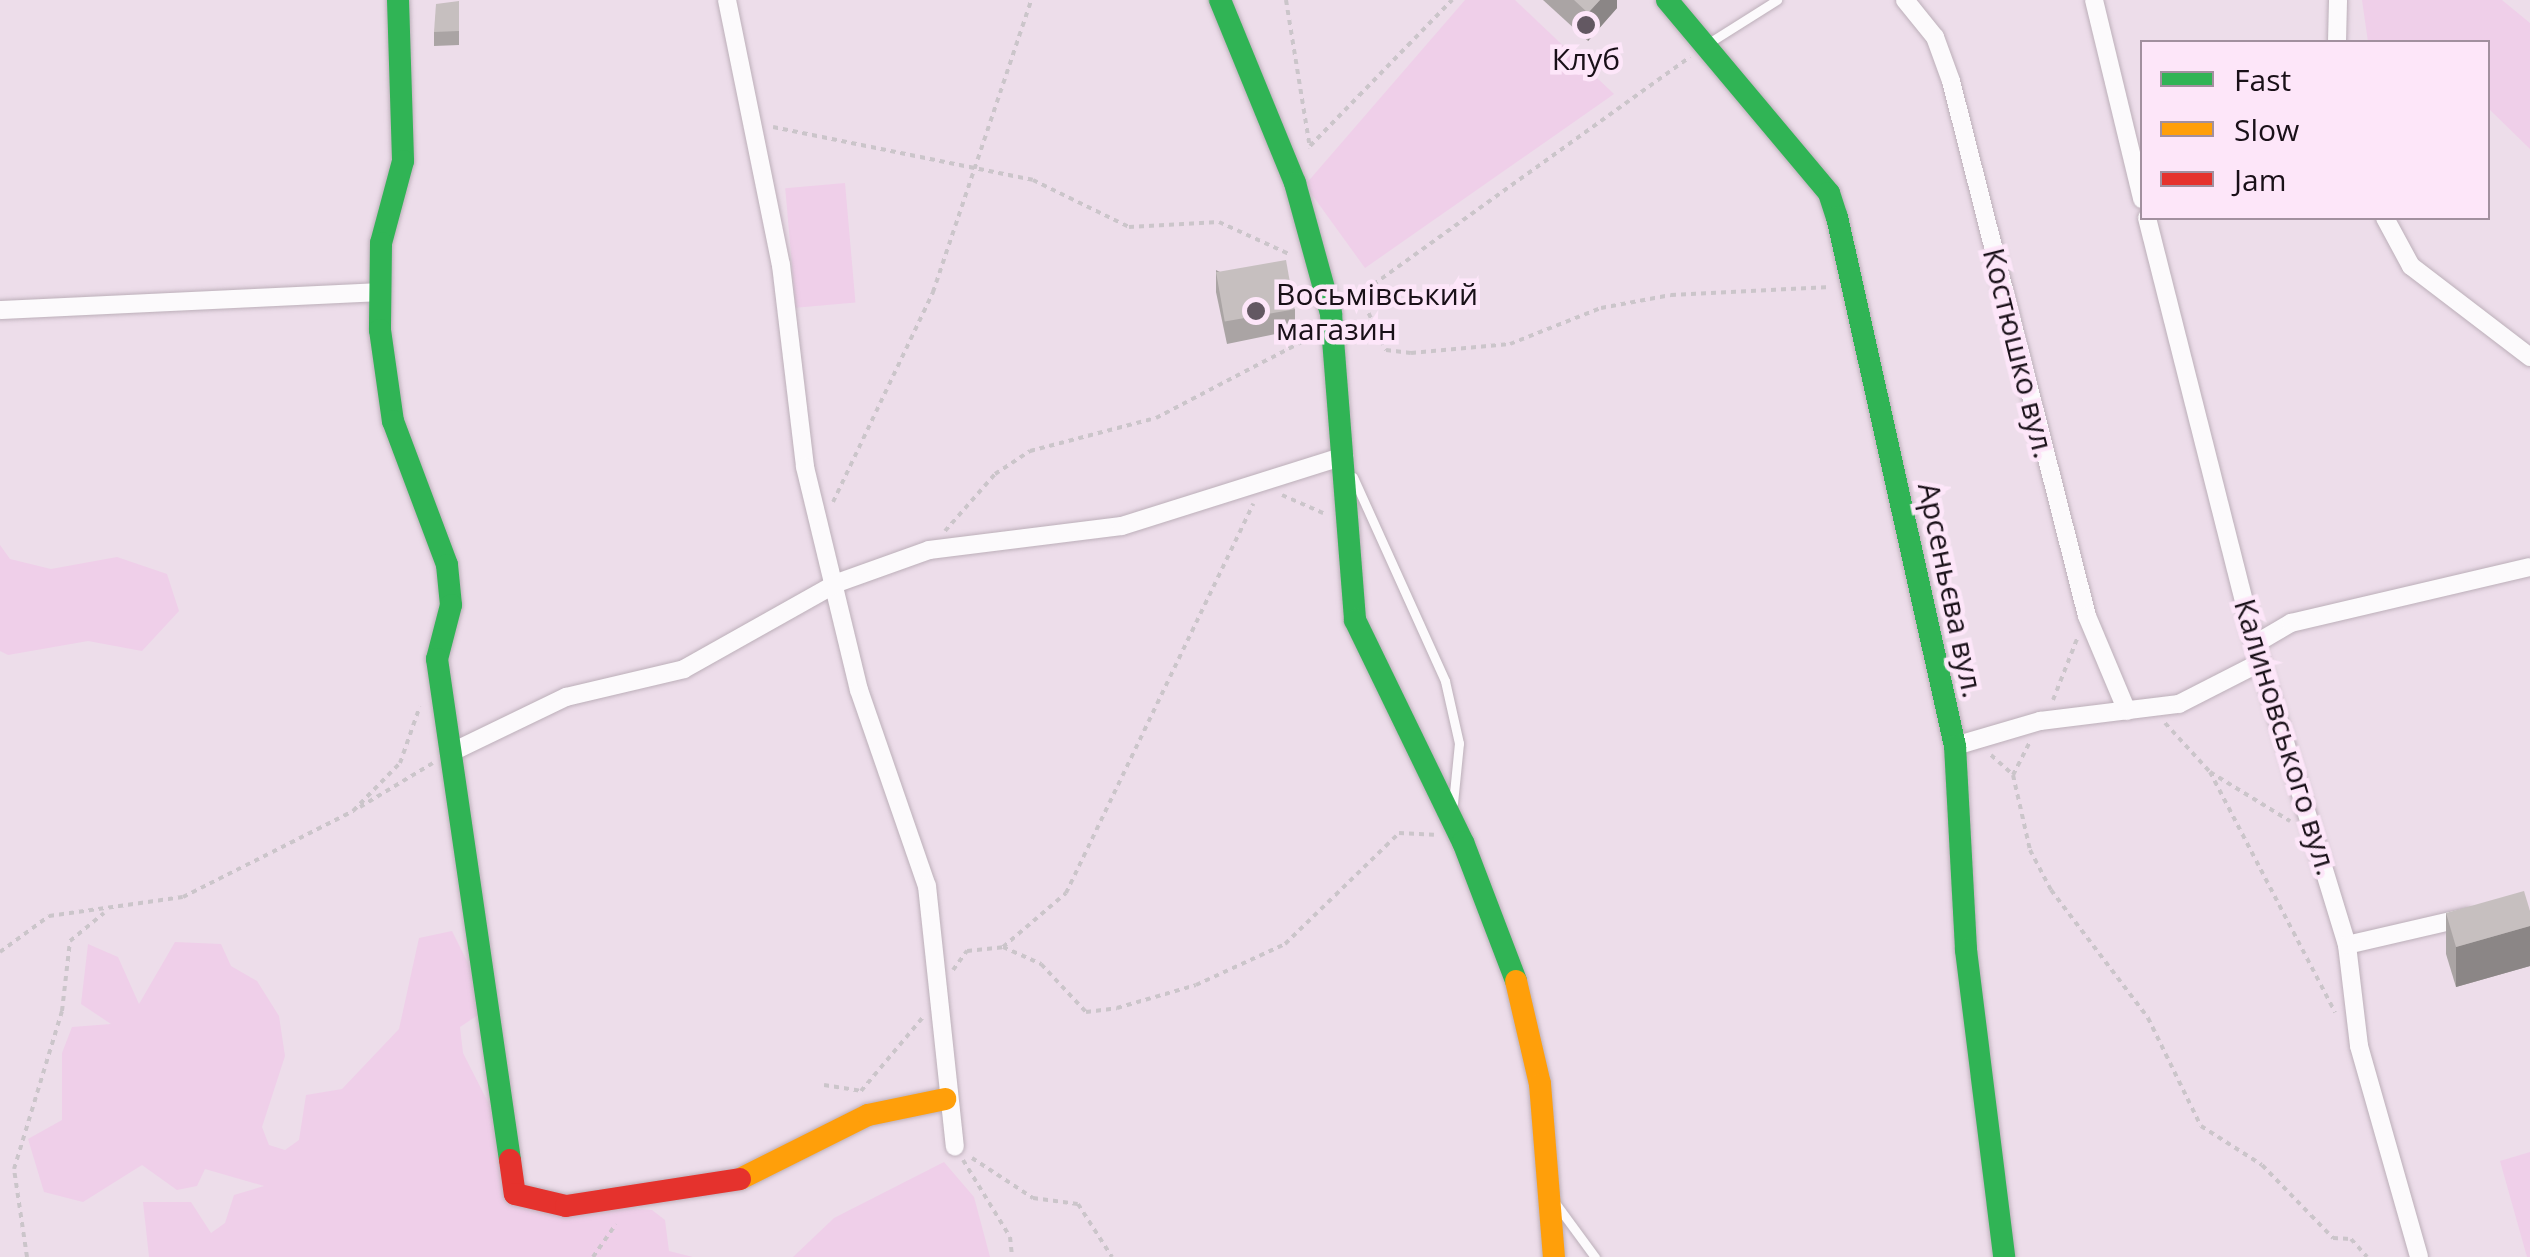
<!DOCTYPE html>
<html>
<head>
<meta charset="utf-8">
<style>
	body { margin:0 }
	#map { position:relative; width:2530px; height:1257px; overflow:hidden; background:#edddea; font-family:"Open Sans",sans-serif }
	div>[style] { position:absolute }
	.green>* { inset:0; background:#efcfe9; transform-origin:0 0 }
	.path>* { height:4px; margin-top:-2px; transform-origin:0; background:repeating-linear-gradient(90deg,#cbc5ca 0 5px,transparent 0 10px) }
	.roads { filter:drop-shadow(0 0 2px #bcafb9) drop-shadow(0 0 2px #bcafb9) }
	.lane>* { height:9px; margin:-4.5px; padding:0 4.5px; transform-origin:4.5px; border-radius:4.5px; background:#fcfafc }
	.street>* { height:18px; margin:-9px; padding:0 9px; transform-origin:9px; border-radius:9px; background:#fcfafc }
	.fast>* { height:22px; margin:-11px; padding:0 11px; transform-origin:11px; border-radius:11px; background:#30b455 }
	.slow>* { height:22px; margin:-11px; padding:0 11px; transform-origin:11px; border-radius:11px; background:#ff9f0a }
	.jam>* { height:22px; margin:-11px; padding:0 11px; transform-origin:11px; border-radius:11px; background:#e5322d }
	.wall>* { inset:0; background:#aaa4a4 }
	.shaded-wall>* { inset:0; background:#8b8686 }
	.building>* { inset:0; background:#c6bfbf; transform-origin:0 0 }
	.dots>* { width:28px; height:28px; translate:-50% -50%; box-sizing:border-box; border:5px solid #fde6f9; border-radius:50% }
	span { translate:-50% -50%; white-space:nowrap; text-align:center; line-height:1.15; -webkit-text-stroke:9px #fde6f9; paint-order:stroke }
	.poi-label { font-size:30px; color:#191018 }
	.left { translate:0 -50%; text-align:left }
	.street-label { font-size:30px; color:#191018 }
	.legend { position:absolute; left:2140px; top:40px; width:350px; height:180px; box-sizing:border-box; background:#fde6f9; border:2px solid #a2909f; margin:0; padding:12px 18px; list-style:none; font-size:30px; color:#191018 }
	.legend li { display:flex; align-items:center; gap:20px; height:50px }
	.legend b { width:50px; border:2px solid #a2909f }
</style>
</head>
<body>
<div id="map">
	<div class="green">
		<i style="clip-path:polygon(1465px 0,1515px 0,1614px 94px,1365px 268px,1305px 185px)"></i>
		<i style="clip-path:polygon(2362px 0,2502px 0,2530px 23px,2530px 149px,2488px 108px,2488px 42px,2368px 42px)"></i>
		<i style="left:845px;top:183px;width:120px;height:60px;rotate:85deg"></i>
		<i style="clip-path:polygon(0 545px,10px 559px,51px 569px,117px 557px,167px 574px,179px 611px,142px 651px,88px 641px,8px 655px,0 651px)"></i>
		<i style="clip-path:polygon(452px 931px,490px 1007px,460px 1027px,463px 1053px,494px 1114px,516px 1200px,652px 1210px,665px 1220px,669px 1251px,693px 1257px,149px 1257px,143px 1202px,191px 1202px,211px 1233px,225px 1223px,234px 1195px,264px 1186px,205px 1169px,197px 1186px,177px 1190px,142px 1165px,83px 1202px,44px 1192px,28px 1139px,62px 1120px,62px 1053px,72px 1027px,111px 1024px,81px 1004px,88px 944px,118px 957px,139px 1004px,175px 942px,221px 944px,231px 966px,257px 981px,279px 1016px,285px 1056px,262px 1127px,269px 1145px,285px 1150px,299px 1140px,306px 1095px,342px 1089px,399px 1029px,419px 938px)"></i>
		<i style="clip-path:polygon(2530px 1152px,2530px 1257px,2527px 1257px,2500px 1161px)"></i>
		<i style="clip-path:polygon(944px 1162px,974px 1197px,990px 1257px,793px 1257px,834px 1218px)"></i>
	</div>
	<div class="path">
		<i style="left:1286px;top:0;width:150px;rotate:80.8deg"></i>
		<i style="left:773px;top:127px;width:265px;rotate:11.5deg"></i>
		<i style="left:1033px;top:180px;width:107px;rotate:26.1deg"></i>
		<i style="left:1129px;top:227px;width:90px;rotate:-3.2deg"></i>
		<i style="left:1219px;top:222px;width:79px;rotate:24.6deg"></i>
		<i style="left:1310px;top:146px;width:204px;rotate:-45.8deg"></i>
		<i style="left:1360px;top:295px;width:61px;rotate:64.7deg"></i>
		<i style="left:1386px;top:350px;width:25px;rotate:7deg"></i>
		<i style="left:1411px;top:353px;width:99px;rotate:-5.2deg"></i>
		<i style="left:1510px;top:344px;width:98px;rotate:-21.6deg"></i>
		<i style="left:1601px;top:308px;width:71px;rotate:-10.5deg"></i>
		<i style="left:1671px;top:295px;width:160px;rotate:-2.9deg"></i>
		<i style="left:1349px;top:302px;width:420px;rotate:-35.7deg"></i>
		<i style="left:1282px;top:495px;width:45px;rotate:23.7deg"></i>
		<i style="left:833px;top:502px;width:233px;rotate:-64.5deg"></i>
		<i style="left:933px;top:292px;width:308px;rotate:-71.4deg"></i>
		<i style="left:945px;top:531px;width:76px;rotate:-48.7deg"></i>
		<i style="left:995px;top:474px;width:42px;rotate:-33.3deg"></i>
		<i style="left:1030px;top:451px;width:130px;rotate:-14.7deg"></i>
		<i style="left:1156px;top:418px;width:175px;rotate:-27.6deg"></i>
		<i style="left:2053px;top:700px;width:66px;rotate:-68.5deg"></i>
		<i style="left:2165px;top:723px;width:67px;rotate:47.4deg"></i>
		<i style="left:2210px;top:772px;width:94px;rotate:31.5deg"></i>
		<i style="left:1991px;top:755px;width:30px;rotate:42deg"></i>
		<i style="left:2013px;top:775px;width:77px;rotate:77.2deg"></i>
		<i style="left:2030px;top:850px;width:45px;rotate:62.3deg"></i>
		<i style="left:2051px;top:890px;width:161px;rotate:52.8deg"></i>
		<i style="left:2148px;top:1018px;width:120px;rotate:63.9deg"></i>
		<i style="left:2201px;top:1126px;width:72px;rotate:32.6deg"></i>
		<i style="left:2262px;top:1165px;width:102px;rotate:45.8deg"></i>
		<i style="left:2333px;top:1238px;width:18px;rotate:3deg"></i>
		<i style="left:2351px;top:1239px;width:24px;rotate:48deg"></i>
		<i style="left:2210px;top:772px;width:271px;rotate:62.5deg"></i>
		<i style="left:2013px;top:775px;width:36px;rotate:-63deg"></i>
		<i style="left:360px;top:807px;width:85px;rotate:-31.1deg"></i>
		<i style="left:1003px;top:947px;width:83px;rotate:-40.6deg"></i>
		<i style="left:1066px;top:893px;width:432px;rotate:-64.3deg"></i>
		<i style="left:0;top:952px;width:61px;rotate:-36.3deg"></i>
		<i style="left:49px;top:916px;width:135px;rotate:-8.1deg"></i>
		<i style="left:183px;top:897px;width:191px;rotate:-26.8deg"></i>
		<i style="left:353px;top:811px;width:67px;rotate:-45.6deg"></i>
		<i style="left:400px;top:763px;width:60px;rotate:-70.7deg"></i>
		<i style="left:953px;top:970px;width:24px;rotate:-54deg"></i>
		<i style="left:967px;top:951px;width:36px;rotate:-6deg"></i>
		<i style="left:1003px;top:947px;width:42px;rotate:24.1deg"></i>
		<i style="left:1041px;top:964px;width:66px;rotate:46.8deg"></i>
		<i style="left:1086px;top:1012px;width:31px;rotate:-7deg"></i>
		<i style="left:1117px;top:1008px;width:82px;rotate:-16.2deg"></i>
		<i style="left:1196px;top:985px;width:98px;rotate:-24.7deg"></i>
		<i style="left:1285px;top:944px;width:159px;rotate:-44.2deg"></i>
		<i style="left:1399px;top:833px;width:35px;rotate:3deg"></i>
		<i style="left:824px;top:1085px;width:37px;rotate:9deg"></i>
		<i style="left:861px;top:1091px;width:98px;rotate:-50deg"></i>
		<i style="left:972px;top:1158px;width:73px;rotate:33.3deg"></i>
		<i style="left:1033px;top:1198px;width:45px;rotate:7.6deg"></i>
		<i style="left:1078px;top:1204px;width:63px;rotate:57.3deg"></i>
		<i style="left:963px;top:1160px;width:90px;rotate:58.6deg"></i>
		<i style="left:1010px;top:1237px;width:20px;rotate:84deg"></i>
		<i style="left:27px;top:1257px;width:89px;rotate:-98.4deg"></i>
		<i style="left:14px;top:1169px;width:165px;rotate:-73.1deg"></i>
		<i style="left:62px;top:1011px;width:70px;rotate:-83.5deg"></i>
		<i style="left:70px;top:941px;width:44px;rotate:-39.5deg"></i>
		<i style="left:593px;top:1257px;width:40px;rotate:-55.1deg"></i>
	</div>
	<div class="roads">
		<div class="lane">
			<i style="left:1707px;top:44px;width:83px;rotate:-32.2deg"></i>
			<i style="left:1353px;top:477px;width:224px;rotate:65.7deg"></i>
			<i style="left:1445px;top:681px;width:64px;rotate:77.3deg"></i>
			<i style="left:1459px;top:743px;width:60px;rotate:95.7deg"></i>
			<i style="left:1556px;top:1204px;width:66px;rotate:53.7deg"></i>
		</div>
		<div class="street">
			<i style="left:727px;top:0;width:270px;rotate:78.5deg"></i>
			<i style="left:781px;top:265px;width:203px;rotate:83.2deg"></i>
			<i style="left:805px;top:467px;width:229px;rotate:76.4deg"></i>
			<i style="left:859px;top:690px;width:207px;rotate:70.9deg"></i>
			<i style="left:927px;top:886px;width:262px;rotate:83.9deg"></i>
			<i style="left:1905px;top:0;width:48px;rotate:51deg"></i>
			<i style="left:1935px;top:37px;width:47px;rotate:70deg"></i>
			<i style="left:1951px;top:81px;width:552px;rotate:75.74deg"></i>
			<i style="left:2087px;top:616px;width:103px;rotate:67.2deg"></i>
			<i style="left:2094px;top:0;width:205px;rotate:76.4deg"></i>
			<i style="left:2337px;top:42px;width:42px;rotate:-88.6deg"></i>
			<i style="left:2147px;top:218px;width:439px;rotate:75.8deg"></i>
			<i style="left:2255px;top:644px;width:315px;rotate:73deg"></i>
			<i style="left:2347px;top:945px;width:102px;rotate:83.2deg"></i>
			<i style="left:2359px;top:1046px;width:219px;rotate:74.1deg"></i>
			<i style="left:2385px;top:218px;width:55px;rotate:61.6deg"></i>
			<i style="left:2411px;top:266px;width:150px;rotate:37.4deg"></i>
			<i style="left:0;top:310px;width:378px;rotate:-2.7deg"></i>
			<i style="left:2255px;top:644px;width:42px;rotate:-30.3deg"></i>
			<i style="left:2291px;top:623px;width:245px;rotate:-13.2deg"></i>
			<i style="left:1955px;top:746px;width:89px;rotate:-16.4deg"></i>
			<i style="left:2040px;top:721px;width:140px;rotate:-7deg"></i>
			<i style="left:2179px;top:704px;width:92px;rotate:-27.1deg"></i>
			<i style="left:450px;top:753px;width:129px;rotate:-25.8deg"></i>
			<i style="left:566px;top:697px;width:121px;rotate:-13.3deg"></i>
			<i style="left:684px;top:669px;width:176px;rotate:-29.3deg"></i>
			<i style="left:837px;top:583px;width:98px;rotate:-19.7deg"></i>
			<i style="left:929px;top:550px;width:194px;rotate:-7.1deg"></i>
			<i style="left:1122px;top:526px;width:233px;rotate:-17.5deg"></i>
			<i style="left:2347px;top:945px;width:124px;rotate:-13deg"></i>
		</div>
		<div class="fast">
			<i style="left:398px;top:0;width:161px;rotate:88.2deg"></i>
			<i style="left:403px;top:161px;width:85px;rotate:105deg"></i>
			<i style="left:381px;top:243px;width:87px;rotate:90.7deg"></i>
			<i style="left:380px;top:330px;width:92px;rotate:81.9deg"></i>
			<i style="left:393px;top:421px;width:154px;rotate:69.4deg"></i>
			<i style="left:447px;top:565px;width:40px;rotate:84.3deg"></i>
			<i style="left:451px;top:605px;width:56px;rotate:104.5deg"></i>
			<i style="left:437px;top:659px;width:506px;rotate:81.71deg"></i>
			<i style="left:1220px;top:0;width:198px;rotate:67.7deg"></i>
			<i style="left:1295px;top:183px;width:136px;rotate:74.6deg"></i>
			<i style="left:1331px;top:314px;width:307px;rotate:85.5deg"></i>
			<i style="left:1355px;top:620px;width:247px;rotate:64.1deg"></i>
			<i style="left:1463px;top:842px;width:149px;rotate:69.1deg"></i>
			<i style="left:1667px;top:0;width:252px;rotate:50deg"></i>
			<i style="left:1829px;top:193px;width:25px;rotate:72deg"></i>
			<i style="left:1837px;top:217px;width:542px;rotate:77.43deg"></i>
			<i style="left:1955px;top:746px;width:204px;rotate:86.9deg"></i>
			<i style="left:1966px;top:950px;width:309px;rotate:82.9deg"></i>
		</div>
		<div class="slow">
			<i style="left:1516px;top:981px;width:106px;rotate:76.9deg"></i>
			<i style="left:1540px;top:1084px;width:174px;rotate:85.4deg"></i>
			<i style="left:740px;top:1179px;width:143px;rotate:-26.6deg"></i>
			<i style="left:868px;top:1115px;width:79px;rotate:-11.7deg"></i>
		</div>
		<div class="jam">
			<i style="left:510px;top:1160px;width:34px;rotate:82deg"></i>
			<i style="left:515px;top:1194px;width:52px;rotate:13.2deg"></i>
			<i style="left:566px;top:1206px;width:176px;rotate:-8.8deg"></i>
		</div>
	</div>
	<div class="wall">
		<i style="clip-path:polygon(1543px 0,1617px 0,1617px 8px,1588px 41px)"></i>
		<i style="clip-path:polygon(459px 1px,459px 45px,434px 46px,434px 32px)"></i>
		<i style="clip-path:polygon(1216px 270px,1295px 309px,1295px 330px,1227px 344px,1216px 292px)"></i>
		<i style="clip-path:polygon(2530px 911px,2530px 966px,2456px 987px,2446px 954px,2446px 913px)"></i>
	</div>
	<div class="shaded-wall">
		<i style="clip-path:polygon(1600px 0,1617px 0,1617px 8px,1588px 41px,1588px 13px)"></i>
		<i style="clip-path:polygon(2530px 926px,2530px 966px,2456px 987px,2456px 947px)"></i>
	</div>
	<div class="building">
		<i style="clip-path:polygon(1574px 0,1600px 0,1588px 13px)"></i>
		<i style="clip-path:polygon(459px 1px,459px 31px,434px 32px,436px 4px)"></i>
		<i style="left:1286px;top:260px;width:50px;height:71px;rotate:80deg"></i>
		<i style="clip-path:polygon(2524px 891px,2530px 911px,2530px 926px,2456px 947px,2446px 913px)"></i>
	</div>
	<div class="dots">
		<i style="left:1586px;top:25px;background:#635862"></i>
		<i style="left:1256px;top:311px;background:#635862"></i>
	</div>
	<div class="poi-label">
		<span style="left:1586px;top:59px">Клуб</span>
		<span class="left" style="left:1276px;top:311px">Восьмівський<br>магазин</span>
	</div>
	<div class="street-label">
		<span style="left:2019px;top:353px;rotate:76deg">Костюшко вул.</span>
		<span style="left:1951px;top:590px;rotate:78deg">Арсеньєва вул.</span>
		<span style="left:2286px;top:737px;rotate:73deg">Калиновського вул.</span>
	</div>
	<ul class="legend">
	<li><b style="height:12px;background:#30b455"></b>Fast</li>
	<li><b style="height:12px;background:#ff9f0a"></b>Slow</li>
	<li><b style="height:12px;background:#e5322d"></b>Jam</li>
	</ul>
</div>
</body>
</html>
